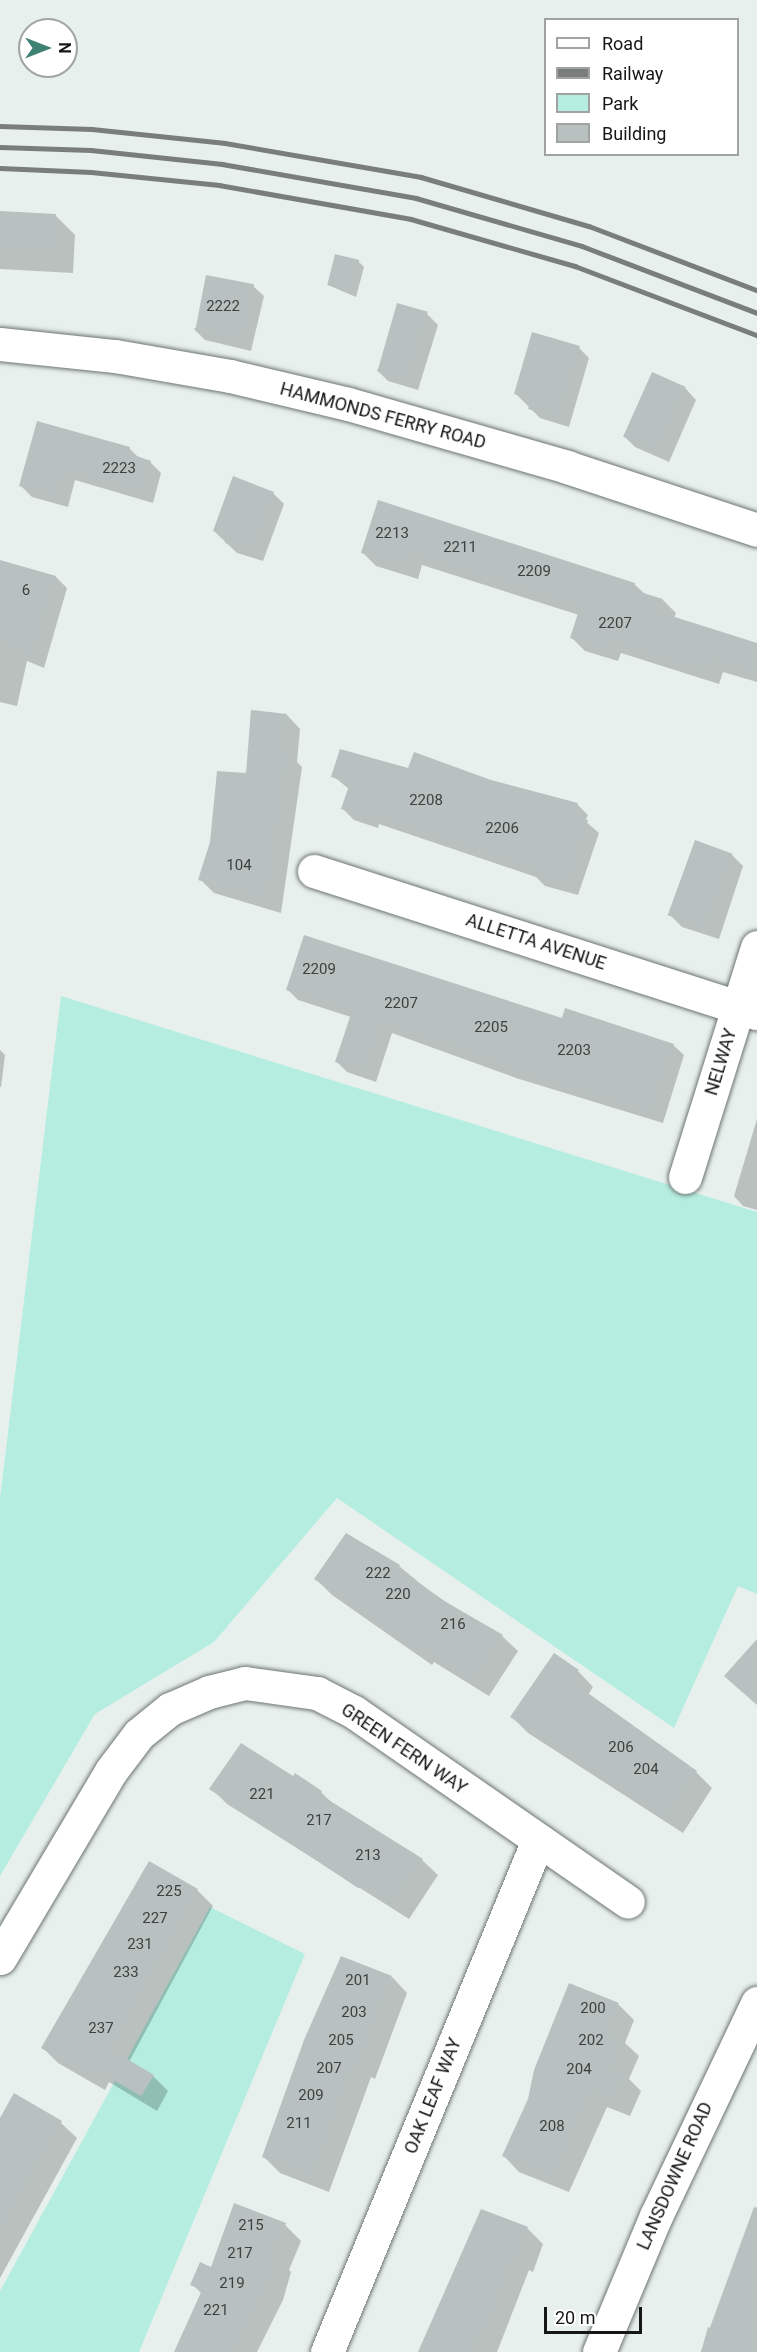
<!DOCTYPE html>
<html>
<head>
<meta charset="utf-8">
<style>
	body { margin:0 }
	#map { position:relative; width:757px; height:2352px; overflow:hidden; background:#e8f0ee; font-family:Roboto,sans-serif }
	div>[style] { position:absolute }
	.green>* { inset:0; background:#b5eee0 }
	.shadow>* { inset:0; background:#0003 }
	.building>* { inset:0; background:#b8c1bf; transform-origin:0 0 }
	.roads { filter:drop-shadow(0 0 2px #6d7573) drop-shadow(0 0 2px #6d7573) }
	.street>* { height:33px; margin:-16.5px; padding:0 16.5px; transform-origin:16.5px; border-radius:16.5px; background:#fff }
	.secondary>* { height:33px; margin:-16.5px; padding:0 16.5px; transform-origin:16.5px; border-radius:16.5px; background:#fff }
	.rail>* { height:4.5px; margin:-2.25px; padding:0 2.25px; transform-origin:2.25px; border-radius:2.25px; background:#797e7d }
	span { translate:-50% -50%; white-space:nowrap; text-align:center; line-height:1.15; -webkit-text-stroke:4.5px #fff; paint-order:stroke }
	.number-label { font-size:15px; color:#3d4240 }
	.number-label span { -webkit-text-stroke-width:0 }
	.street-label { font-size:18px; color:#141716 }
	.legend { position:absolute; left:544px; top:18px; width:195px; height:138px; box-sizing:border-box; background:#fff; border:2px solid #a1a2a2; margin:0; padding:8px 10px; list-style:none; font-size:18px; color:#141716 }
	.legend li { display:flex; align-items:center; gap:12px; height:30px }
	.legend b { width:30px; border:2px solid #a1a2a2 }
	.north { position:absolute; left:18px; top:18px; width:60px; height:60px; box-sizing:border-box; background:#fff; border:2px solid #a1a2a2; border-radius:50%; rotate:90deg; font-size:16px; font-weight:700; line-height:24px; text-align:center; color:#141716 }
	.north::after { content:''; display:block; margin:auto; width:21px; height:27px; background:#3f8274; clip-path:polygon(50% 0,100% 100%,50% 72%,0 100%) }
	.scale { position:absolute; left:544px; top:2307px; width:98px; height:27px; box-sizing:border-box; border:3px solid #141716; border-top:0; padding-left:8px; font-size:18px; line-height:21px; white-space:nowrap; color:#141716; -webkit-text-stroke:4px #fff; paint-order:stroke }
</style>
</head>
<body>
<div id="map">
	<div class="green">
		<i style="clip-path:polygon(61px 996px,757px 1212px,757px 1594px,738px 1586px,674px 1728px,337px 1498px,214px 1642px,95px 1714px,0 1876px,0 1498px)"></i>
		<i style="clip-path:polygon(210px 1907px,305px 1954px,139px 2352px,0 2352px,0 2291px)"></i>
	</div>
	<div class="shadow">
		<i style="clip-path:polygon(0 213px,56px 216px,75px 235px,73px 273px,0 269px)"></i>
		<i style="clip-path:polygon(358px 261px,364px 267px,356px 297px,328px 285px)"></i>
		<i style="clip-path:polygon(253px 286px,264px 296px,251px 351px,205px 340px,194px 329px)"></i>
		<i style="clip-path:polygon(427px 314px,438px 325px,418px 390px,388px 381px,377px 370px)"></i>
		<i style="clip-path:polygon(579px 348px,589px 358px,569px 427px,540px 418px,515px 393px)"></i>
		<i style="clip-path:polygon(652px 374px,686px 389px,696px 400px,669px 462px,635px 447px,624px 436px)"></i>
		<i style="clip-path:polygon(38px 423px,129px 448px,139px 458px,150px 462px,161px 473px,153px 503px,75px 480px,68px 507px,32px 497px,21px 486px)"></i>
		<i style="clip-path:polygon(273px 493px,284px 504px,263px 561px,237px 553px,214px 531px)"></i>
		<i style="clip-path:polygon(379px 502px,634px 584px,646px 595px,663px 600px,676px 613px,674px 618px,757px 645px,757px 682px,723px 672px,719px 684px,621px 653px,618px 661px,585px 651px,572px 638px,579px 615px,422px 565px,418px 579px,376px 566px,363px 553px)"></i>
		<i style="clip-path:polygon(0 561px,56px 577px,67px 588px,44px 668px,27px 661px,17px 706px,0 702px)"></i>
		<i style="clip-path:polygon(287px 715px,300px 729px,297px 762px,302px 767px,281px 913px,214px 893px,200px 879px,247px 775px)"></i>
		<i style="clip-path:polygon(409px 770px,491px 781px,577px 804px,588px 815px,585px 821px,599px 833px,578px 895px,545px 886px,536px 877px,379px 824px,378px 828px,354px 820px,343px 809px,349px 789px,333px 776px)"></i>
		<i style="clip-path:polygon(732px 855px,743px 866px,719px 939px,682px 927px,671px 916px)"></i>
		<i style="clip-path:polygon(288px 990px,562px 1020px,673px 1045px,684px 1055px,663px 1123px,516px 1078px,392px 1033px,376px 1082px,347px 1072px,336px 1061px,351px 1017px,298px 1000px)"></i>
		<i style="clip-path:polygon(0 1050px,5px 1055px,1px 1087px,0 1087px)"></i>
		<i style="clip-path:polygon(757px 1119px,757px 1210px,743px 1206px,734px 1196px)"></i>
		<i style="clip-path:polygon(399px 1566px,445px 1604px,502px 1636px,518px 1651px,489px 1696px,434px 1662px,432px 1665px,332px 1595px,316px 1579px)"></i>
		<i style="clip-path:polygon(578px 1671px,593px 1687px,588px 1695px,696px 1772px,712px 1788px,683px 1833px,528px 1733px,512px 1717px)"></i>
		<i style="clip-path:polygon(211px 1788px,321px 1792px,332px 1803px,422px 1860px,438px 1875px,409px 1919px,227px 1804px)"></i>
		<i style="clip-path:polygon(197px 1890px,213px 1906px,129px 2062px,153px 2076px,168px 2091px,157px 2111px,109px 2082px,105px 2090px,58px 2063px,43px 2048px)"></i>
		<i style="clip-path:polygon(392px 1977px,407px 1993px,375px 2079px,371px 2077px,329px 2192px,280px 2173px,264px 2157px)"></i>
		<i style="clip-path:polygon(570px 1985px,619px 2005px,634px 2020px,625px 2043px,639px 2056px,629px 2079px,641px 2091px,630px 2116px,607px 2107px,569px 2192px,519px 2172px,504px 2156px,529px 2099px)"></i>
		<i style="clip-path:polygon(15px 2096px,61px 2123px,77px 2138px,0 2278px,0 2123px)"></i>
		<i style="clip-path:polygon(757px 2206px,757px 2352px,701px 2352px,708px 2327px,711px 2329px)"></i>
		<i style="clip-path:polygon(481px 2211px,528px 2229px,543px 2244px,533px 2272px,529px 2270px,497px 2352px,420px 2352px)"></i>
		<i style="clip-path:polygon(285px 2225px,301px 2241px,289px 2270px,291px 2272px,283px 2300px,257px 2352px,176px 2352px,202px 2294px,192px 2284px)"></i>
	</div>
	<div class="building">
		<i style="left:0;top:211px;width:56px;height:40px;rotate:3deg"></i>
		<i style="left:335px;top:254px;width:25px;height:32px;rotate:14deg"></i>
		<i style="left:206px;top:275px;width:49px;height:57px;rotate:11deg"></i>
		<i style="left:397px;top:303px;width:32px;height:71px;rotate:16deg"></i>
		<i style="clip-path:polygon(532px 332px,580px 346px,560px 417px,528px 409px,531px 399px,514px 394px)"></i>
		<i style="left:652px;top:372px;width:37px;height:71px;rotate:24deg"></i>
		<i style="clip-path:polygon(37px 421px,130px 447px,128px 453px,151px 461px,142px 493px,64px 470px,57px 497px,19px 486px)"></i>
		<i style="clip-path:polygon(233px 476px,274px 492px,252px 551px,225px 543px,227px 536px,213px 531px)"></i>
		<i style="clip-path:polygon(378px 500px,635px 583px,633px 590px,663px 599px,659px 612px,757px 643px,757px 674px,710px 660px,707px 672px,608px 641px,605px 649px,570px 638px,580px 607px,409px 553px,405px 567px,361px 553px)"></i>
		<i style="clip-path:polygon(0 560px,56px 576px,33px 658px,0 644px)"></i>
		<i style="clip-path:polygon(251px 710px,287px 714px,283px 751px,289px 752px,267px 900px,198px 880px,210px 842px,217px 771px,246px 773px)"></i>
		<i style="clip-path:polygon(340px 749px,408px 768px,414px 752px,491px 780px,578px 803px,573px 816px,588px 820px,574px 873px,570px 872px,567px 885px,533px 875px,534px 870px,368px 814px,367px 818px,341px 809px,350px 783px,331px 777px)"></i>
		<i style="left:695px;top:840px;width:40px;height:80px;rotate:20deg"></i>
		<i style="clip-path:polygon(304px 935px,562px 1018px,565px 1008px,674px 1044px,652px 1114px,504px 1068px,505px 1065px,459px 1048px,382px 1024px,365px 1072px,335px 1062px,352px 1011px,286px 990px)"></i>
		<i style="clip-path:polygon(346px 1533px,400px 1565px,398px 1568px,446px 1602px,503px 1635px,472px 1682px,418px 1647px,416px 1650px,314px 1579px)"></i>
		<i style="clip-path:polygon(757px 1639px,757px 1705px,724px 1676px)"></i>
		<i style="clip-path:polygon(554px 1653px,579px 1670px,571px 1681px,697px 1771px,666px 1818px,510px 1717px)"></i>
		<i style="clip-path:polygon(241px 1743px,293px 1776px,295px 1773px,322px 1791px,319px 1794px,423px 1859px,392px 1904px,365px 1886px,358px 1888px,209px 1789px)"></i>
		<i style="clip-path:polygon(149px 1861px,198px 1889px,112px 2050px,154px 2075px,141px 2096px,93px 2068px,89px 2076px,41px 2048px)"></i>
		<i style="clip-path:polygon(341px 1956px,392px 1976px,359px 2064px,355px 2062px,313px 2177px,262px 2157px,304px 2040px)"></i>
		<i style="clip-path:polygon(569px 1983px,619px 2003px,607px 2032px,624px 2039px,612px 2068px,626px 2074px,614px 2102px,591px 2092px,554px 2177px,502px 2156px,528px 2099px,534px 2070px)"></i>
		<i style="clip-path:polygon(14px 2093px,62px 2121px,0 2233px,0 2118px)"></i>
		<i style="clip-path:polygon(234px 2203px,286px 2223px,273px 2254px,276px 2255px,268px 2284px,234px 2352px,174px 2352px,202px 2290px,190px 2285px,200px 2262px,211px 2267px)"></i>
		<i style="clip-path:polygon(754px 2207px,757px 2208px,757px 2352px,701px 2352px)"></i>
		<i style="clip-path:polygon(481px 2209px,528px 2227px,517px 2257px,513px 2256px,493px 2312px,471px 2352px,418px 2352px)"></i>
	</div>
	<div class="roads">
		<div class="street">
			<i style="left:314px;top:871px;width:465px;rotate:17.8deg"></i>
			<i style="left:685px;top:1177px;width:241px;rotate:-72.6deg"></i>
			<i style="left:0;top:1958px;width:217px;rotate:-59.3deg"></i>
			<i style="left:111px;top:1771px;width:46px;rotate:-52.9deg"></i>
			<i style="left:139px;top:1734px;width:40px;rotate:-39deg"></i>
			<i style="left:170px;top:1709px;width:43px;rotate:-23.6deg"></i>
			<i style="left:209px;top:1692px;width:37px;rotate:-14deg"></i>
			<i style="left:245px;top:1683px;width:73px;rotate:7.9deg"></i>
			<i style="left:317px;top:1693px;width:42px;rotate:27.2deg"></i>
			<i style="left:354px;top:1712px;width:333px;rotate:34.7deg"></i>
			<i style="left:327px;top:2352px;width:554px;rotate:-67.6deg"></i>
		</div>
		<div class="secondary">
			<i style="left:0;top:344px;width:116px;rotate:6deg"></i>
			<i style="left:115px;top:356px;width:117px;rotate:9.9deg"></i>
			<i style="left:230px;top:376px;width:121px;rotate:13.3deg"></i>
			<i style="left:348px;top:404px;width:228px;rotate:16deg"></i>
			<i style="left:567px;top:467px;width:200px;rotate:18.3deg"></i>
			<i style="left:599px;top:2352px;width:147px;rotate:-67.3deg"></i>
			<i style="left:656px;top:2216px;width:236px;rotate:-64.6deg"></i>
		</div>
	</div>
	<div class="rail">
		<i style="left:0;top:126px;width:92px;rotate:1.9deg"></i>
		<i style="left:92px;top:129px;width:134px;rotate:6deg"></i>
		<i style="left:225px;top:143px;width:199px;rotate:9.8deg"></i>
		<i style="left:421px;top:177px;width:175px;rotate:16.3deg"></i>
		<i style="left:589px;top:226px;width:180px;rotate:20.9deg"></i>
		<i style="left:0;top:147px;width:91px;rotate:1.9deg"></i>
		<i style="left:91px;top:150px;width:132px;rotate:6.1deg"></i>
		<i style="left:222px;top:164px;width:197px;rotate:9.9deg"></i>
		<i style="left:416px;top:198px;width:173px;rotate:16.1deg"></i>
		<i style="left:582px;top:246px;width:187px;rotate:20.9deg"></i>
		<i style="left:0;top:168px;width:91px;rotate:2.5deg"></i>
		<i style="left:91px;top:172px;width:129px;rotate:5.8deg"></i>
		<i style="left:219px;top:185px;width:195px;rotate:10deg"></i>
		<i style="left:411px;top:219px;width:171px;rotate:16deg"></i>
		<i style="left:575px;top:266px;width:195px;rotate:20.8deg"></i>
	</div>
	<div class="number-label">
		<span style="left:223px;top:307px">2222</span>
		<span style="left:119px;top:469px">2223</span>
		<span style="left:392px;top:534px">2213</span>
		<span style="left:460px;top:548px">2211</span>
		<span style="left:534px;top:572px">2209</span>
		<span style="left:26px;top:591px">6</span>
		<span style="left:615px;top:624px">2207</span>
		<span style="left:426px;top:801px">2208</span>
		<span style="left:502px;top:829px">2206</span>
		<span style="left:239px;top:866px">104</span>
		<span style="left:319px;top:970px">2209</span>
		<span style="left:401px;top:1004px">2207</span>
		<span style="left:491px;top:1028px">2205</span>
		<span style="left:574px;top:1051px">2203</span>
		<span style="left:378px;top:1574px">222</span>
		<span style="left:398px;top:1595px">220</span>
		<span style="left:453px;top:1625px">216</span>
		<span style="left:621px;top:1748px">206</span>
		<span style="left:646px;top:1770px">204</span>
		<span style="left:262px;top:1795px">221</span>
		<span style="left:319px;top:1821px">217</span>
		<span style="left:368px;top:1856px">213</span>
		<span style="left:169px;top:1892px">225</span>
		<span style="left:155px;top:1919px">227</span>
		<span style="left:140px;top:1945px">231</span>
		<span style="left:126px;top:1973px">233</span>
		<span style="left:358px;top:1981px">201</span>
		<span style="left:593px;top:2009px">200</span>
		<span style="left:354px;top:2013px">203</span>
		<span style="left:101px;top:2029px">237</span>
		<span style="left:341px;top:2041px">205</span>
		<span style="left:591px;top:2041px">202</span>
		<span style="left:329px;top:2069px">207</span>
		<span style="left:579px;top:2070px">204</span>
		<span style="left:311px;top:2096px">209</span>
		<span style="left:299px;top:2124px">211</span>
		<span style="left:552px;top:2127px">208</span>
		<span style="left:251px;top:2226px">215</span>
		<span style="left:240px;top:2254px">217</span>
		<span style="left:232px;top:2284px">219</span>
		<span style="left:216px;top:2311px">221</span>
	</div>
	<div class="street-label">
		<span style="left:383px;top:416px;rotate:15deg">HAMMONDS FERRY ROAD</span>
		<span style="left:536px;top:942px;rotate:18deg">ALLETTA AVENUE</span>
		<span style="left:721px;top:1062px;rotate:-73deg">NELWAY</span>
		<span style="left:404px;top:1749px;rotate:34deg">GREEN FERN WAY</span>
		<span style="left:433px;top:2096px;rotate:-68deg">OAK LEAF WAY</span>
		<span style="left:675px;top:2176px;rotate:-66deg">LANSDOWNE ROAD</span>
	</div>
	<ul class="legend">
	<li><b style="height:8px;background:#fff"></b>Road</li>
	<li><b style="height:8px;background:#797e7d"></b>Railway</li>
	<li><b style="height:16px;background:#b5eee0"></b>Park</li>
	<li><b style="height:16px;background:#b8c1bf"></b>Building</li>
	</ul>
	<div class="north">N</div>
	<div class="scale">20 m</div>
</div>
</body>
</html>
